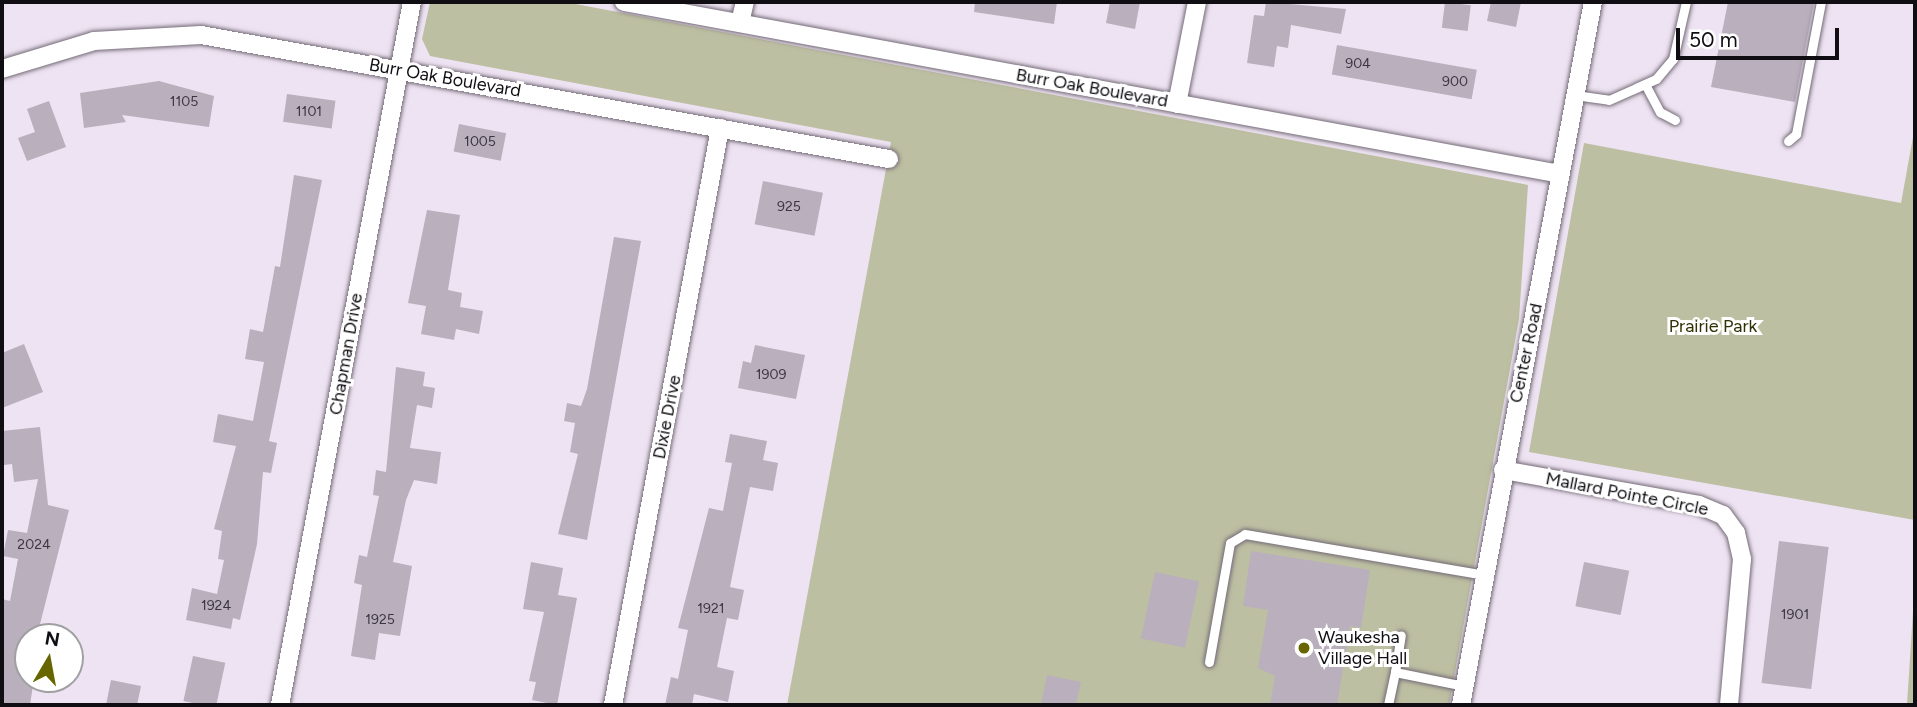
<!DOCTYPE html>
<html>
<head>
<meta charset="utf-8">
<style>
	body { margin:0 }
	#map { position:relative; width:1917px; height:707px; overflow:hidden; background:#eee3f2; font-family:Figtree,sans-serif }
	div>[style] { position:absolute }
	.green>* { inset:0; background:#bdbfa2 }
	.building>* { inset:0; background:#b9afbd; transform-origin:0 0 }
	.roads { filter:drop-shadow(0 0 2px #746b77) drop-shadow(0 0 2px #746b77) }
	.lane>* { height:9px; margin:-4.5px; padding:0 4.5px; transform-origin:4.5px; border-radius:4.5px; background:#fff }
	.street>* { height:18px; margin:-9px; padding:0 9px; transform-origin:9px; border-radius:9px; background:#fff }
	.dots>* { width:19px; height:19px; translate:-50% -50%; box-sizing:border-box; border:4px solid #fff; border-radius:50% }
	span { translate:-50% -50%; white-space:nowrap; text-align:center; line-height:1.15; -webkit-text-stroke:6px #fff; paint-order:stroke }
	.number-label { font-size:14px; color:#3b363e }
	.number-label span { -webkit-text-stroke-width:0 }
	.street-label { font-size:18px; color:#110e13 }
	.park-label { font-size:18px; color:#303004 }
	.poi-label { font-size:18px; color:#110e13 }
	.left { translate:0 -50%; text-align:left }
	.frame { position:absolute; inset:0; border:4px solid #110e13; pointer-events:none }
	.north { position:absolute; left:14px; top:623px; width:70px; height:70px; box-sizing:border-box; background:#fff; border:2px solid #a09fa1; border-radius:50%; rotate:10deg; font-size:19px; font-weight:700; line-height:28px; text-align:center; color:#110e13 }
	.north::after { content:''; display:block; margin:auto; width:24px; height:32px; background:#666500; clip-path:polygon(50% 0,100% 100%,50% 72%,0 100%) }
	.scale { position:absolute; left:1676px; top:28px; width:163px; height:32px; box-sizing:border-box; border:4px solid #110e13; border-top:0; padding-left:9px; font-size:21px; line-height:24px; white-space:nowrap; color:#110e13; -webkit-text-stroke:5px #fff; paint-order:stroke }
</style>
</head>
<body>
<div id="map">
	<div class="green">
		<i style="clip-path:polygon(430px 2px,565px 2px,1528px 185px,1519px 319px,1449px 705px,787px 705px,891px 142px,430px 56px,422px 39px)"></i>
		<i style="clip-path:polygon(1915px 126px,1915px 520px,1529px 452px,1584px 143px,1901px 203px)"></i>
		<i style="clip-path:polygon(1915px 580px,1915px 705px,1907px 705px)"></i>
	</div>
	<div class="building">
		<i style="clip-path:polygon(975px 2px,1057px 2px,1054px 24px,974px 12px)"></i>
		<i style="clip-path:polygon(1110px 2px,1140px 2px,1135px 29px,1106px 23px)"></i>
		<i style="clip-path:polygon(1266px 2px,1346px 9px,1341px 34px,1291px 25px,1288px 48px,1277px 46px,1274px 67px,1247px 63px,1254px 15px,1264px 16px)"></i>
		<i style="left:1445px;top:2px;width:26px;height:26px;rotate:7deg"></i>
		<i style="clip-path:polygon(1491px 2px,1521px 2px,1516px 27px,1487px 21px)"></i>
		<i style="clip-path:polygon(1728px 2px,1814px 2px,1795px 102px,1711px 87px)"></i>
		<i style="left:1337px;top:45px;width:142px;height:30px;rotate:10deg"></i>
		<i style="clip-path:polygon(159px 81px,214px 96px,209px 127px,122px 115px,126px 122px,84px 128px,80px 93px)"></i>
		<i style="left:287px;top:94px;width:49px;height:28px;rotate:8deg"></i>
		<i style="clip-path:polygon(49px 101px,66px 147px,27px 161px,18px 138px,35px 132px,27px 109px)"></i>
		<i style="left:459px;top:124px;width:48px;height:28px;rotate:11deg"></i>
		<i style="clip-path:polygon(294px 175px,322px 180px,269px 441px,277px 443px,271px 473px,263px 472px,257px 544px,240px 620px,233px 618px,231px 629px,186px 620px,192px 588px,217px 594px,224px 560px,218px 559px,222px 531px,214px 529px,236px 446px,213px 442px,218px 414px,253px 421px,264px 362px,245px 359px,250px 329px,263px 332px,275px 266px,280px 267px)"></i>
		<i style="left:763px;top:181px;width:61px;height:44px;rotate:11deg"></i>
		<i style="clip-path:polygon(427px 210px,460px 215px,448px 290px,462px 293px,460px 307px,483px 311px,479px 334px,456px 329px,454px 340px,421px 334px,426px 306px,408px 303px)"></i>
		<i style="clip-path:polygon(614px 237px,641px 241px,587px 540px,558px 534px,578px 454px,570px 452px,575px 423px,564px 421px,567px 403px,581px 406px,587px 389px)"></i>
		<i style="clip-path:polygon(24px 344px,43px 392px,2px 408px,2px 353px)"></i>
		<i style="clip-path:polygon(755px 345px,805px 355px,796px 399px,738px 388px,743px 361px,751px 363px)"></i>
		<i style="clip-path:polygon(396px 367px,425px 372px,423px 386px,435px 388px,432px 408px,417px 405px,410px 448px,441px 452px,437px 484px,414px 480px,406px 500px,393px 562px,412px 566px,400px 636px,379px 633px,375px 660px,351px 656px,362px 585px,354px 583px,359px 555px,367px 557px,379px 496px,373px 495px,376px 470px,386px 472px)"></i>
		<i style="clip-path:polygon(40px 427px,48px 505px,69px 510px,38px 632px,28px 630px,28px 679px,34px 679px,30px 705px,2px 705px,2px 599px,10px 601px,18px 559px,3px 556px,8px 530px,27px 533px,38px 479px,14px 482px,12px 464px,4px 465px,2px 431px)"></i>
		<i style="clip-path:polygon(730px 434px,767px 441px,763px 460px,778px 463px,773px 491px,750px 487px,730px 587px,744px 590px,738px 620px,727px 618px,717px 667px,734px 671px,728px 702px,694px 694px,692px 705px,665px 705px,671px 677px,678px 679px,688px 630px,678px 628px,709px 508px,723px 511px,732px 463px,725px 462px)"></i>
		<i style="left:1779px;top:541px;width:50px;height:143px;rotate:7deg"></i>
		<i style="clip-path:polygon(1251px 551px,1370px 570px,1361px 628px,1350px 626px,1337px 705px,1270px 705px,1275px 676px,1258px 668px,1268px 610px,1243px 606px)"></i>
		<i style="clip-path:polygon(531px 562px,563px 568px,558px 595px,577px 598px,557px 705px,532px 700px,536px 682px,529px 681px,544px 612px,523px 609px)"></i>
		<i style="left:1584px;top:562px;width:46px;height:45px;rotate:11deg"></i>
		<i style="left:1155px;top:572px;width:45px;height:68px;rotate:12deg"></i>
		<i style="left:193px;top:656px;width:33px;height:46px;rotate:12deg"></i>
		<i style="clip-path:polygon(1047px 675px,1081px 682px,1076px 705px,1041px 705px)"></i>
		<i style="clip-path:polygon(111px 680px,141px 686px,137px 705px,106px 705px)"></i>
	</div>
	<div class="roads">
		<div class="lane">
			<i style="left:1646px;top:86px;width:30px;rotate:62deg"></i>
			<i style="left:1660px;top:112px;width:17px;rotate:28deg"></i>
			<i style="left:1575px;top:95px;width:34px;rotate:8deg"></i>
			<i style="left:1609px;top:100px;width:51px;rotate:-24.1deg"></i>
			<i style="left:1656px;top:79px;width:26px;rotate:-50deg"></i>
			<i style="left:1673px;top:59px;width:58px;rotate:-77.2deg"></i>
			<i style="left:1788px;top:141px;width:11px;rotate:-41deg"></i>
			<i style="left:1796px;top:134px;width:134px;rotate:-79.3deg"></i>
			<i style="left:1209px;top:662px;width:121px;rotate:-80deg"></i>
			<i style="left:1230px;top:543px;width:17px;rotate:-31deg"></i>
			<i style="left:1245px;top:534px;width:242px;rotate:9.7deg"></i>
			<i style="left:1395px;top:672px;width:37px;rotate:-81deg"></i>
			<i style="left:1388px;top:705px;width:34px;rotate:-78deg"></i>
			<i style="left:1395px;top:672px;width:70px;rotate:11.5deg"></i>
		</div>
		<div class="street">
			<i style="left:624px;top:2px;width:952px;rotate:10.41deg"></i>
			<i style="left:740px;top:23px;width:22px;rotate:-77deg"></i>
			<i style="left:2px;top:69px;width:96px;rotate:-16.9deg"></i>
			<i style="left:94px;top:41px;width:107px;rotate:-3.2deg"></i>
			<i style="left:201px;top:35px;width:699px;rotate:10.22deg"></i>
			<i style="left:1177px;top:104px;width:104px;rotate:-78.9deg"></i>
			<i style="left:1503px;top:470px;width:199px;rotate:10.1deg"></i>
			<i style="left:1699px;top:505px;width:26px;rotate:23deg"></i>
			<i style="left:1723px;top:515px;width:22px;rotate:54deg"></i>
			<i style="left:1736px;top:533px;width:27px;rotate:77deg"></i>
			<i style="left:1742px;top:559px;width:147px;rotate:95.1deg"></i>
			<i style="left:280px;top:705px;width:715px;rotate:-79.37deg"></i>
			<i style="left:613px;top:705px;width:587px;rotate:-79.49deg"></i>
			<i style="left:1461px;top:705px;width:715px;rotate:-79.37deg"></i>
		</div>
	</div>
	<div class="dots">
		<i style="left:1304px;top:648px;background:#666500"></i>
	</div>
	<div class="number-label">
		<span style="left:1358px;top:64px">904</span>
		<span style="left:1455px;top:82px">900</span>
		<span style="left:184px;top:102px">1105</span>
		<span style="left:309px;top:112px">1101</span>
		<span style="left:480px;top:142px">1005</span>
		<span style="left:789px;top:207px">925</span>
		<span style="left:771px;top:375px">1909</span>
		<span style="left:34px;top:545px">2024</span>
		<span style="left:216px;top:606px">1924</span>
		<span style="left:711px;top:609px">1921</span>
		<span style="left:1795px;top:615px">1901</span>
		<span style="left:380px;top:620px">1925</span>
	</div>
	<div class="street-label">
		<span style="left:445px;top:78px;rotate:10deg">Burr Oak Boulevard</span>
		<span style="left:1092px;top:88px;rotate:10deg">Burr Oak Boulevard</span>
		<span style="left:1526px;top:353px;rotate:-78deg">Center Road</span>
		<span style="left:346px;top:354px;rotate:-80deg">Chapman Drive</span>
		<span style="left:667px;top:417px;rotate:-79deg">Dixie Drive</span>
		<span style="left:1627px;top:494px;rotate:11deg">Mallard Pointe Circle</span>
	</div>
	<div class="park-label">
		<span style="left:1713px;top:326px">Prairie Park</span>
	</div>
	<div class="poi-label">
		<span class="left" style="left:1318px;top:648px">Waukesha<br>Village Hall</span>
	</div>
	<div class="frame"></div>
	<div class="north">N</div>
	<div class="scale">50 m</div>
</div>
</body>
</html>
